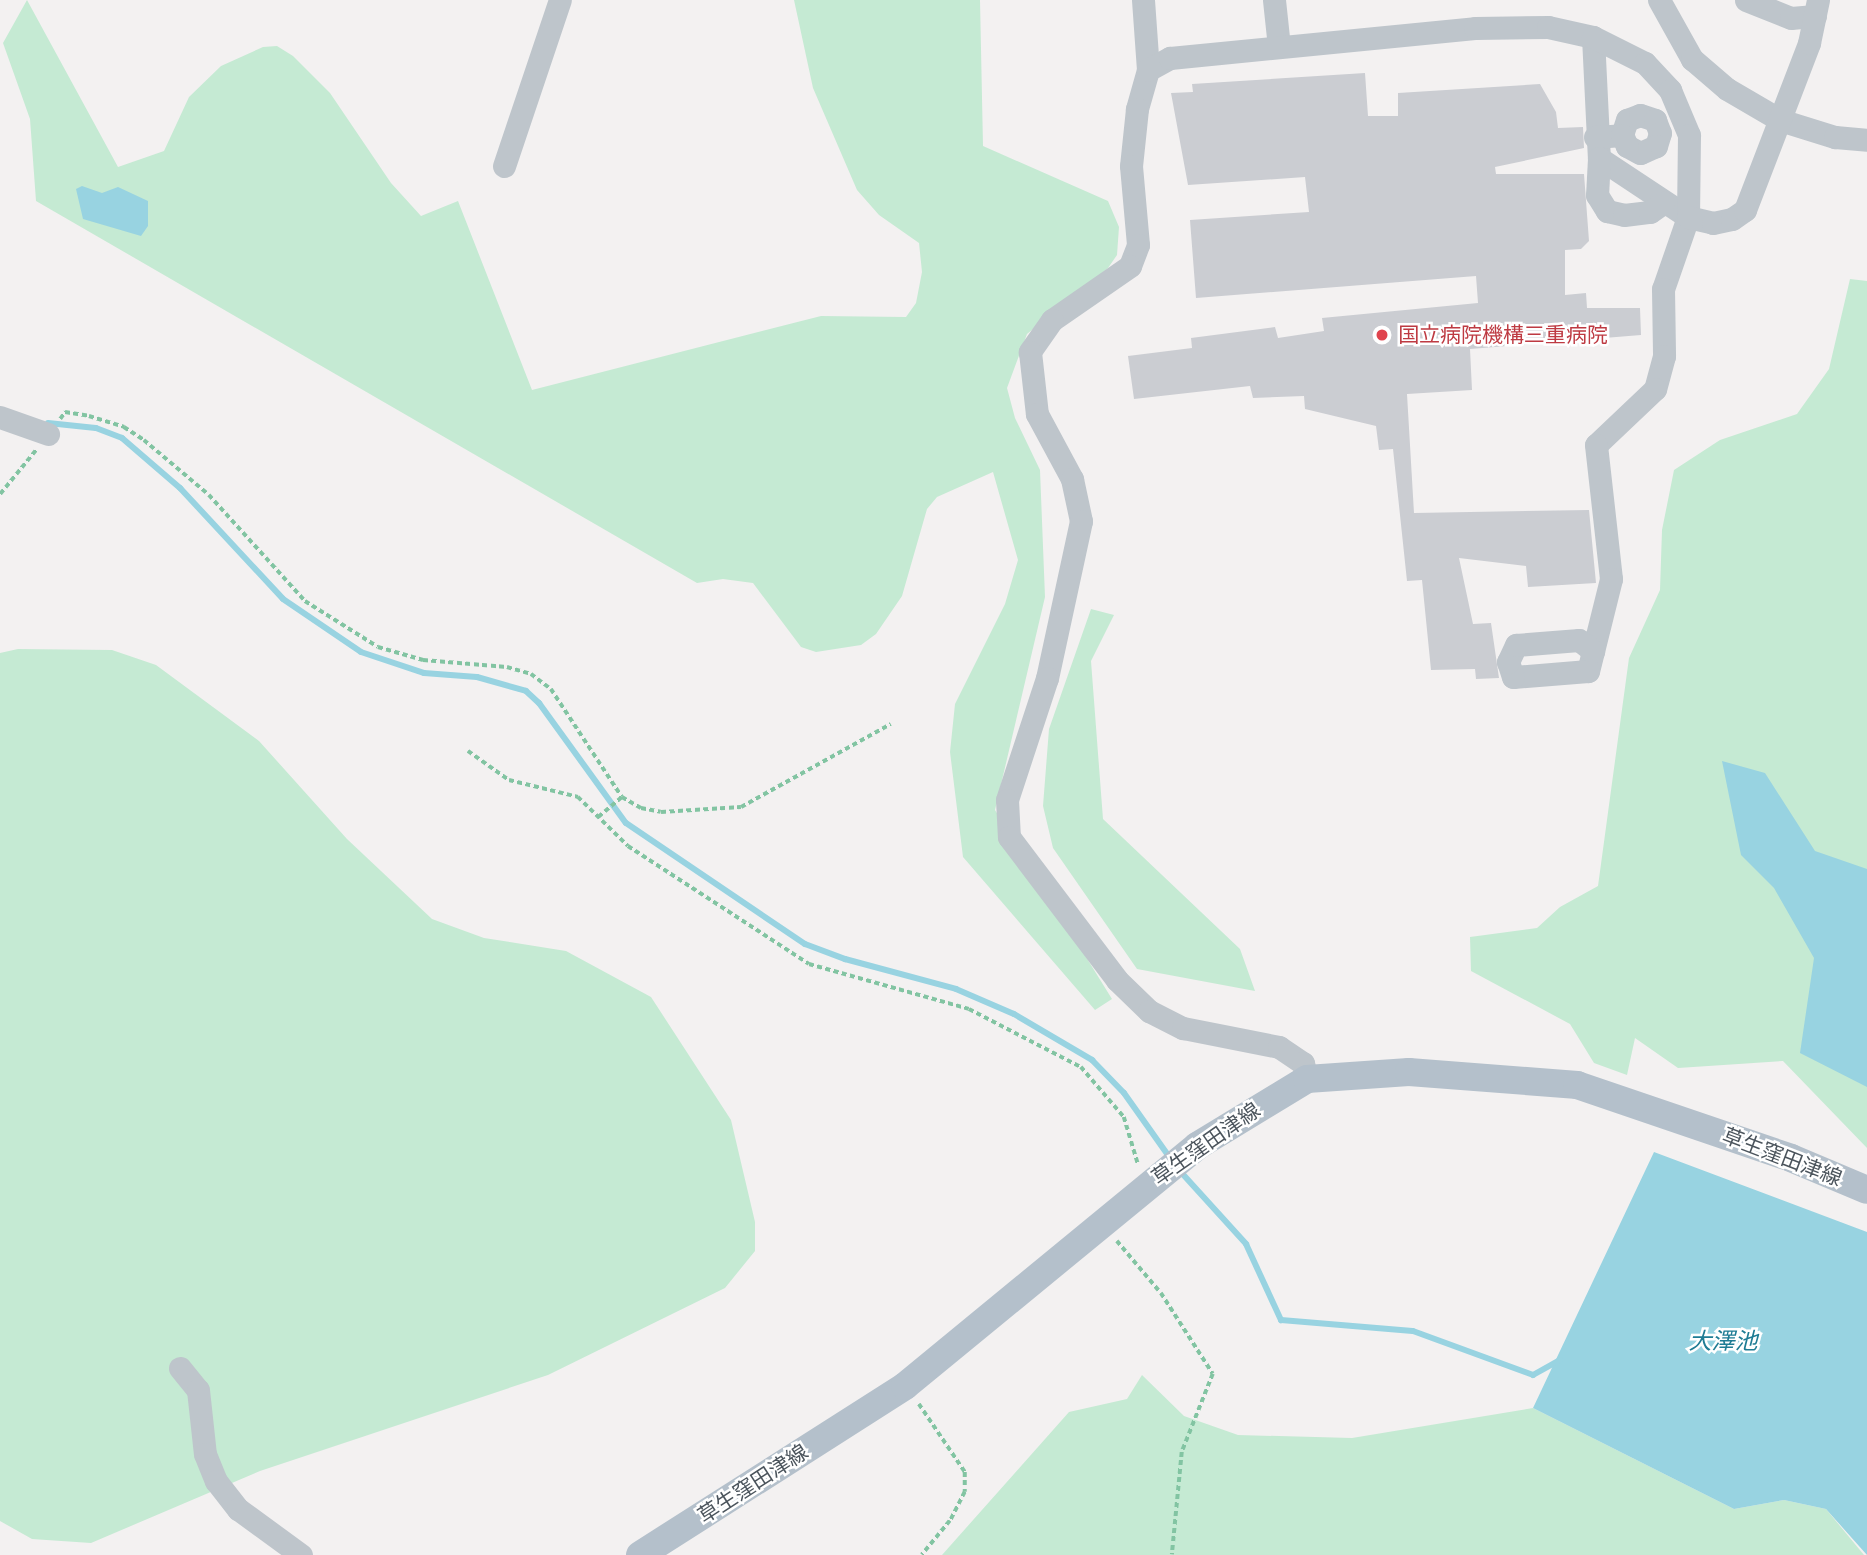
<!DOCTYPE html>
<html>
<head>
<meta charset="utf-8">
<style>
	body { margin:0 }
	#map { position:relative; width:1867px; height:1555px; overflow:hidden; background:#f3f1f1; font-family:"PT Sans","Noto Sans JP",sans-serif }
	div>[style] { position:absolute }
	.green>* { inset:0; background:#c5ead3 }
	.water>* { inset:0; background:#98d3e1 }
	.stream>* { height:6px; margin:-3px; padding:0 3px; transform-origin:3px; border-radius:3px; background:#98d3e1 }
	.building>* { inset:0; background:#cbcdd2 }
	.path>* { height:3.5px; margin-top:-1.75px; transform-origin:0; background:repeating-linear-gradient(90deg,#82c4a2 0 5px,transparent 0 8.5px) }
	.minor>* { height:23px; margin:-11.5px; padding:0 11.5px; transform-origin:11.5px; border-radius:11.5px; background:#bec5cb }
	.major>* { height:28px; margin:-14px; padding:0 14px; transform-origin:14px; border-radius:14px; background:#b4c0cb }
	.dots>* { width:19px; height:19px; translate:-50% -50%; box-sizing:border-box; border:4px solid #fff; border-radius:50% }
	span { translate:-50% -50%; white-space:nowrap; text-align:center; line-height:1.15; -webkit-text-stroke:5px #fff; paint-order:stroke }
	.health-label { font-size:21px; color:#be3a42 }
	.left { translate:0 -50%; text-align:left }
	.street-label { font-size:21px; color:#4b545c }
	.water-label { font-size:23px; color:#1e7c94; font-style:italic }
</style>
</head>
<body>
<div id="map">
	<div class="green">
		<i style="clip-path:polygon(27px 0,118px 167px,164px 151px,189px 97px,221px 66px,263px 47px,277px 46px,293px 56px,330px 93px,391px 183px,421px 216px,458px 201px,532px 390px,821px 316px,906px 317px,916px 303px,922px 272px,919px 243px,879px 215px,857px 190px,813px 88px,794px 0,980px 0,983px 146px,1108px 201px,1119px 227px,1117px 255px,1108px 268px,1027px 334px,1007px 388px,1015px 418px,1040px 470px,1045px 597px,995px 810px,1112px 999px,1095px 1010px,963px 857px,950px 752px,955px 704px,1005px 604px,1018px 560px,993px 472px,937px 497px,927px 509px,902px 596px,876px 634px,861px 645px,816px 652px,801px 647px,753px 583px,723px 579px,697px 583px,36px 201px,30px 119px,3px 43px)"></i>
		<i style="clip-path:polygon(1850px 279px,1867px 281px,1867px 1148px,1783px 1061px,1678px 1068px,1635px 1038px,1627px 1075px,1594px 1063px,1570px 1024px,1471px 971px,1470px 937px,1537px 928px,1560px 907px,1598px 886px,1629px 658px,1660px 590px,1662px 530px,1674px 470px,1720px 440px,1797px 414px,1829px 369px)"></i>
		<i style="clip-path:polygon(1091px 609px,1114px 615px,1091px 661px,1103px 819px,1240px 949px,1255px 991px,1137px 969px,1053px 848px,1043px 806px,1049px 729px)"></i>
		<i style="clip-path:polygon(18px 649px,112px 650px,156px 665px,259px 741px,347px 839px,432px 919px,484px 938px,566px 951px,651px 997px,731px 1120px,755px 1222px,755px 1251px,725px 1288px,548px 1375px,260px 1471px,91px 1543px,32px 1539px,0 1521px,0 653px)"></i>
		<i style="clip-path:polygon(1142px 1375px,1184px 1416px,1238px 1435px,1352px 1438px,1533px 1408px,1734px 1509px,1784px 1500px,1826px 1509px,1864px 1555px,942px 1555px,1069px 1412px,1127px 1399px)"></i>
	</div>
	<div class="water">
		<i style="clip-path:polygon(82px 186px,102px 193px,118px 187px,148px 201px,148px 226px,141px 236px,83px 219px,76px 189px)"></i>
		<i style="clip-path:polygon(1722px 761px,1765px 773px,1815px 851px,1867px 869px,1867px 1087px,1800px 1053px,1814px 958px,1774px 888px,1741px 855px)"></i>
		<i style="clip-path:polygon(1654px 1152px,1867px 1232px,1867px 1555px,1826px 1509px,1784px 1500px,1734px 1509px,1533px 1408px)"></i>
	</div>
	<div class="stream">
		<i style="left:48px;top:423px;width:48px;rotate:5.9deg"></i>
		<i style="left:96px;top:428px;width:28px;rotate:21deg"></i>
		<i style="left:122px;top:438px;width:77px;rotate:40.8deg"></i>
		<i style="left:180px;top:488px;width:151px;rotate:47.1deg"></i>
		<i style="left:283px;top:599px;width:94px;rotate:34.2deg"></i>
		<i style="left:361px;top:652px;width:66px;rotate:18.4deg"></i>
		<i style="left:424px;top:673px;width:53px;rotate:4.3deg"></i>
		<i style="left:477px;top:677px;width:51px;rotate:15.9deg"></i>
		<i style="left:526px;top:691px;width:18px;rotate:43deg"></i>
		<i style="left:539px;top:703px;width:148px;rotate:54.1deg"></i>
		<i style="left:626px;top:823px;width:216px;rotate:34.1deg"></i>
		<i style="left:805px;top:944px;width:43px;rotate:20.6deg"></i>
		<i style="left:845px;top:959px;width:115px;rotate:15.1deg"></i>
		<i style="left:956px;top:989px;width:63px;rotate:23.3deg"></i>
		<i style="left:1014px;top:1014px;width:91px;rotate:30.5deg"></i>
		<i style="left:1092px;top:1060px;width:46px;rotate:45.9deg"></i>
		<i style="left:1124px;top:1093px;width:80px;rotate:54.7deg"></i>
		<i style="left:1179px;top:1170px;width:100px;rotate:47.8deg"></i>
		<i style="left:1246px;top:1244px;width:84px;rotate:65.3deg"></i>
		<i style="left:1281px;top:1320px;width:132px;rotate:4.8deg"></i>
		<i style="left:1413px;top:1331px;width:128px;rotate:20.1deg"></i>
		<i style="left:1533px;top:1375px;width:31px;rotate:-29deg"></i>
	</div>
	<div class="building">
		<i style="clip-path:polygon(1365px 73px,1368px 116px,1398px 116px,1398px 93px,1540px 84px,1556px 112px,1558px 128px,1583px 127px,1584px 148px,1495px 167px,1496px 174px,1584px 174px,1589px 241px,1581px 249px,1565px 250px,1565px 295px,1586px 293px,1587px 308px,1640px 308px,1641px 335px,1470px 349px,1472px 390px,1407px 394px,1414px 513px,1589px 510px,1596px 583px,1528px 587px,1526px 566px,1459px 558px,1473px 624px,1491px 623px,1499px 678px,1476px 679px,1475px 669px,1431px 670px,1422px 580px,1407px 581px,1393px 449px,1379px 450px,1376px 426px,1305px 409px,1304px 396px,1253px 398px,1250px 386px,1134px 399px,1128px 356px,1192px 348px,1191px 338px,1275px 327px,1278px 338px,1324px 331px,1322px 318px,1478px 303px,1476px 276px,1196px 298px,1190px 220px,1309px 212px,1305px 177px,1188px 185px,1171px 93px,1193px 92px,1192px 84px)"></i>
	</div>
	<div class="path">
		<i style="left:60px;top:419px;width:9px;rotate:-54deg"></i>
		<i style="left:65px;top:412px;width:24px;rotate:9deg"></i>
		<i style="left:89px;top:416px;width:37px;rotate:17deg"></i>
		<i style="left:124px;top:427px;width:24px;rotate:33deg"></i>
		<i style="left:144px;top:440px;width:85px;rotate:40.2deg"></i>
		<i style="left:209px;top:495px;width:143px;rotate:47.8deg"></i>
		<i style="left:305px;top:601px;width:86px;rotate:32.2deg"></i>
		<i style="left:378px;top:647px;width:47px;rotate:16.1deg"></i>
		<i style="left:423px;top:660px;width:84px;rotate:4.8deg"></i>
		<i style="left:507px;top:667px;width:25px;rotate:16deg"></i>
		<i style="left:531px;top:674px;width:25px;rotate:37deg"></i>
		<i style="left:551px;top:689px;width:129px;rotate:56.7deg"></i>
		<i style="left:622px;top:797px;width:22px;rotate:30deg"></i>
		<i style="left:641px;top:808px;width:20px;rotate:11deg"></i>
		<i style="left:661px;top:812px;width:80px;rotate:-3.6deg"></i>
		<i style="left:741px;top:807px;width:171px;rotate:-29deg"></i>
		<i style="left:0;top:494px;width:57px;rotate:-50.7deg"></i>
		<i style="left:468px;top:751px;width:50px;rotate:35.3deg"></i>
		<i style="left:509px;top:780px;width:71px;rotate:13.8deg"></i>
		<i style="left:578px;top:797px;width:70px;rotate:44.4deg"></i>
		<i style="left:628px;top:846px;width:216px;rotate:33.1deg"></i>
		<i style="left:809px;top:964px;width:166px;rotate:15.7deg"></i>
		<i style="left:969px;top:1009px;width:126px;rotate:27.4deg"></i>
		<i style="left:1081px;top:1067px;width:66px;rotate:49.3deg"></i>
		<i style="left:1124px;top:1117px;width:49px;rotate:73.4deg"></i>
		<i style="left:598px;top:817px;width:31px;rotate:-40deg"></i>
		<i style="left:1117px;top:1241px;width:68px;rotate:49.8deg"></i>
		<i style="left:1161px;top:1293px;width:96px;rotate:57.3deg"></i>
		<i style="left:1213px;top:1374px;width:84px;rotate:111.7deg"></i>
		<i style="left:1182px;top:1452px;width:103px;rotate:95.5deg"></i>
		<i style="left:919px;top:1404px;width:82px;rotate:55.9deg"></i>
		<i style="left:965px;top:1472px;width:20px;rotate:90deg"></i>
		<i style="left:965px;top:1492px;width:33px;rotate:117deg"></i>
		<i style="left:950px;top:1521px;width:44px;rotate:129.5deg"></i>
	</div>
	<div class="minor">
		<i style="left:1143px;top:0;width:70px;rotate:85.9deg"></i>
		<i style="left:1148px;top:70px;width:41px;rotate:105.8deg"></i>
		<i style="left:1137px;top:109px;width:57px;rotate:96deg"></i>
		<i style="left:1131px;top:166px;width:79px;rotate:84.9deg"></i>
		<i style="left:1138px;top:245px;width:22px;rotate:111deg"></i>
		<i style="left:1130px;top:266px;width:95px;rotate:145.3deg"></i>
		<i style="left:1052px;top:320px;width:39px;rotate:125deg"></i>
		<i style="left:1030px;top:352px;width:62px;rotate:83.6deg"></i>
		<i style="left:1037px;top:414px;width:74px;rotate:61.7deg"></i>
		<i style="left:1072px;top:479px;width:43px;rotate:77.9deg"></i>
		<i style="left:1081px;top:521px;width:161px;rotate:102.2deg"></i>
		<i style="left:1047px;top:678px;width:128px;rotate:108.2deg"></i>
		<i style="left:1007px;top:800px;width:37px;rotate:87deg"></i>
		<i style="left:1009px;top:837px;width:179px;rotate:52.9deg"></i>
		<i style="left:1117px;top:980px;width:45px;rotate:44.1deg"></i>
		<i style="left:1149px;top:1011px;width:38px;rotate:27deg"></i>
		<i style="left:1183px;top:1028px;width:98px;rotate:11.2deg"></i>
		<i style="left:1279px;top:1047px;width:29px;rotate:34deg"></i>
		<i style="left:1303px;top:1063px;width:16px;rotate:76deg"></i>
		<i style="left:1274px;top:0;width:47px;rotate:83.9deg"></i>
		<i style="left:1659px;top:0;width:68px;rotate:60.8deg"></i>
		<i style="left:1692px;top:59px;width:46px;rotate:40.6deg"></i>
		<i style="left:1727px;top:89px;width:61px;rotate:30.3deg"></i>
		<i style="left:1780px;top:120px;width:58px;rotate:17.2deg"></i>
		<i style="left:1835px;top:137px;width:32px;rotate:5deg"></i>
		<i style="left:1746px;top:0;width:48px;rotate:21.8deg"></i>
		<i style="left:1791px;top:18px;width:24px;rotate:-5deg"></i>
		<i style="left:1593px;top:37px;width:121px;rotate:87.2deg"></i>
		<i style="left:1599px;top:158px;width:107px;rotate:33.5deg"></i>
		<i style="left:1688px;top:217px;width:76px;rotate:109.1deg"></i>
		<i style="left:1663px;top:289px;width:67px;rotate:89.1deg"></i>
		<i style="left:1664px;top:356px;width:34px;rotate:105deg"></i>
		<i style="left:1655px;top:389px;width:81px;rotate:136.5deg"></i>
		<i style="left:1596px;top:445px;width:135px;rotate:83.6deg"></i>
		<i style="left:1611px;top:579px;width:95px;rotate:104deg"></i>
		<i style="left:1588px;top:671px;width:75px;rotate:175.4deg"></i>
		<i style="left:1513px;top:677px;width:16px;rotate:-108deg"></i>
		<i style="left:1508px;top:662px;width:19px;rotate:-65deg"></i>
		<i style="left:1516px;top:645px;width:63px;rotate:-4.5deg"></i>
		<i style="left:1579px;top:640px;width:18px;rotate:38deg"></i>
		<i style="left:1148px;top:70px;width:25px;rotate:-29deg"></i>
		<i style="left:1170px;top:58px;width:306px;rotate:-5.6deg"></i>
		<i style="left:1475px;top:28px;width:73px;rotate:-0.8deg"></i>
		<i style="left:1548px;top:27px;width:46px;rotate:12.5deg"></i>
		<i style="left:1593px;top:37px;width:58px;rotate:26.6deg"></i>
		<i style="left:1645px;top:63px;width:37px;rotate:47deg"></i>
		<i style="left:1670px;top:90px;width:49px;rotate:67.1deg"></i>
		<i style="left:1689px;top:135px;width:82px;rotate:90.7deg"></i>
		<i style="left:1688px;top:217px;width:26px;rotate:13deg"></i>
		<i style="left:1713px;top:223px;width:19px;rotate:-12deg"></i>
		<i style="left:1732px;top:219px;width:16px;rotate:-35deg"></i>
		<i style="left:1745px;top:210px;width:179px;rotate:-69deg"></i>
		<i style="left:1809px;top:43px;width:44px;rotate:-78.2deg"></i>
		<i style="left:1595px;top:137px;width:27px;rotate:-4deg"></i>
		<i style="left:1622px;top:135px;width:16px;rotate:-72deg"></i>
		<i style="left:1627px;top:120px;width:14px;rotate:-21deg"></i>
		<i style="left:1640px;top:115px;width:16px;rotate:18deg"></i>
		<i style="left:1655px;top:120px;width:14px;rotate:69deg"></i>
		<i style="left:1660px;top:133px;width:14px;rotate:107deg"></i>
		<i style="left:1656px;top:146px;width:17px;rotate:156deg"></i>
		<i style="left:1640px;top:153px;width:15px;rotate:-152deg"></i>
		<i style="left:1627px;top:146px;width:12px;rotate:-114deg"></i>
		<i style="left:1599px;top:158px;width:37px;rotate:93deg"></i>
		<i style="left:1597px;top:195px;width:19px;rotate:58deg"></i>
		<i style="left:1607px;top:211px;width:17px;rotate:13deg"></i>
		<i style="left:1624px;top:215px;width:26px;rotate:-7deg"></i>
		<i style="left:1650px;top:212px;width:16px;rotate:-35deg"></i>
		<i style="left:504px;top:166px;width:175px;rotate:-71.4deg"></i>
		<i style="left:0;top:417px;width:51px;rotate:19.5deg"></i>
		<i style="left:180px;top:1368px;width:28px;rotate:51deg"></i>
		<i style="left:198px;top:1390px;width:64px;rotate:83.8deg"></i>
		<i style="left:205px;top:1454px;width:29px;rotate:68deg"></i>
		<i style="left:216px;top:1481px;width:36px;rotate:52deg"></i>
		<i style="left:238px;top:1509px;width:78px;rotate:36.1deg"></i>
	</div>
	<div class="major">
		<i style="left:640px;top:1555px;width:314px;rotate:-32.5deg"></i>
		<i style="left:905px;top:1386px;width:378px;rotate:-39.4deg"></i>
		<i style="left:1197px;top:1146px;width:129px;rotate:-31.3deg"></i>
		<i style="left:1307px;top:1079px;width:102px;rotate:-3.9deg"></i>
		<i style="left:1409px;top:1072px;width:169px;rotate:4.4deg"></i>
		<i style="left:1577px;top:1085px;width:226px;rotate:18.8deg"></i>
		<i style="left:1791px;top:1158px;width:82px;rotate:22.8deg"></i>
	</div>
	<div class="dots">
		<i style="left:1382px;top:335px;background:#e0444e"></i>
	</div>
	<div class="health-label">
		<span class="left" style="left:1398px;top:335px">国立病院機構三重病院</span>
	</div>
	<div class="street-label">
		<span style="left:1206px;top:1144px;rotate:-35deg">草生窪田津線</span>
		<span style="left:1782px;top:1157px;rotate:21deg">草生窪田津線</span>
		<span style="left:753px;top:1484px;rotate:-33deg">草生窪田津線</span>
	</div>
	<div class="water-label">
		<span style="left:1723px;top:1341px">大澤池</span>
	</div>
</div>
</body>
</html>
